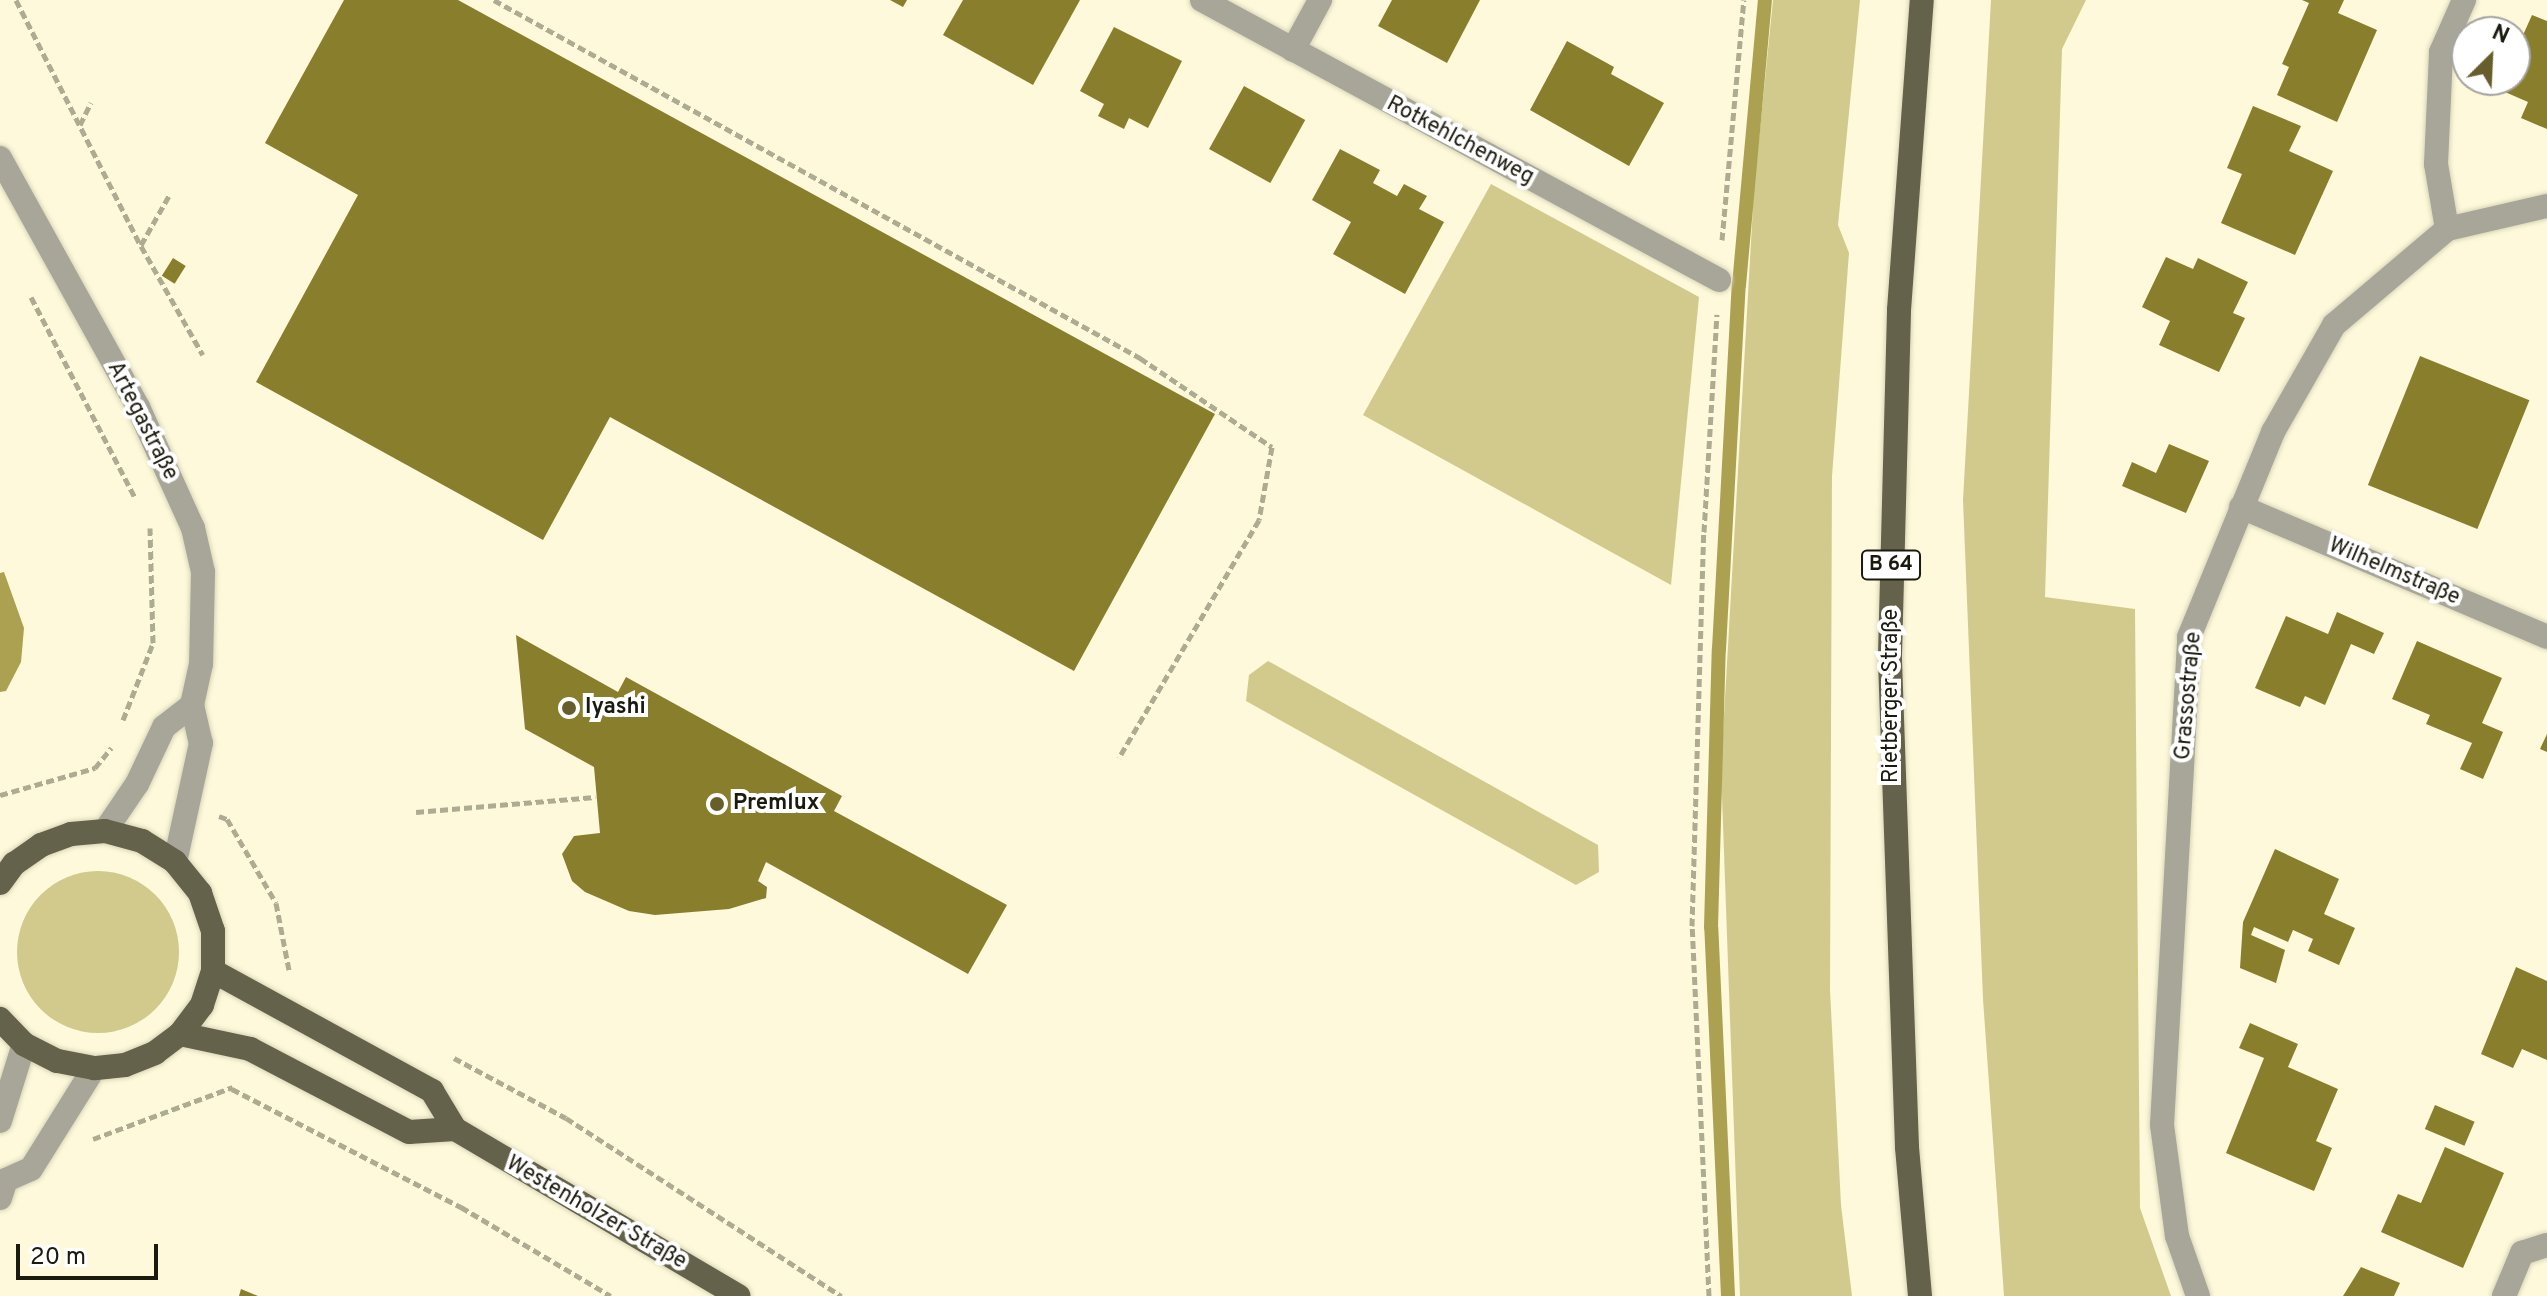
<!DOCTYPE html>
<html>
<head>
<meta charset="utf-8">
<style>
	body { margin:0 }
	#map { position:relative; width:2547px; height:1296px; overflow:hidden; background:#fdf9da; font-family:Overpass,sans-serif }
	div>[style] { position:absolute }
	.green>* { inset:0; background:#d2ca8c }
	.round { border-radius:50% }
	.water>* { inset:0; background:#aba150 }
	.stream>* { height:14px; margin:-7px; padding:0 7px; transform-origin:7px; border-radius:7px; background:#aba150 }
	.building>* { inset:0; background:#897e2c; transform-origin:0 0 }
	.path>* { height:5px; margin-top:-2.5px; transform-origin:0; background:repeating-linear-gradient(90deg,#aeab93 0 8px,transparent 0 12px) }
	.roads { filter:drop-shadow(0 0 2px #d9d5b9) drop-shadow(0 0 2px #d9d5b9) }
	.minor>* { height:24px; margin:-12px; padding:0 12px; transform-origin:12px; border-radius:12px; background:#a7a699 }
	.major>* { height:24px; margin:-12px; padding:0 12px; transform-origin:12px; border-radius:12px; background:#65624b }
	.dots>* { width:22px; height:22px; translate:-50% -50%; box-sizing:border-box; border:4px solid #fff; border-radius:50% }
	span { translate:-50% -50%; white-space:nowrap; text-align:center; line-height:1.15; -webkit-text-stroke:8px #fff; paint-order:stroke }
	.shield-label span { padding:2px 6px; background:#fff; border:2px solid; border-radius:6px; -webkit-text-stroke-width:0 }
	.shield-label { font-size:20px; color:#1b1a0e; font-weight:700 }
	.street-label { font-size:22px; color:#1b1a0e }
	.poi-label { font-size:22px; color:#1b1a0e; font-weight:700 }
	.left { translate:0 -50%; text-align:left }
	.north { position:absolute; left:2451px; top:16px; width:80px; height:80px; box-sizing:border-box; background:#fff; border:2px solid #a4a39f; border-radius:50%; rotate:24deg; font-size:22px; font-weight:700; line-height:32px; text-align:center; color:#1b1a0e }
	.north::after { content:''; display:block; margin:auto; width:28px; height:36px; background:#665f2c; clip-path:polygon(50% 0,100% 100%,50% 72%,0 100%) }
	.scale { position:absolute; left:16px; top:1244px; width:142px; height:36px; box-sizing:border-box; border:4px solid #1b1a0e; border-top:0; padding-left:10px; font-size:24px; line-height:28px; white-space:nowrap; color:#1b1a0e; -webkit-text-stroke:6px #fff; paint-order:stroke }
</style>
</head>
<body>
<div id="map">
	<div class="green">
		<i style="clip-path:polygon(1773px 0,1860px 0,1838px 225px,1849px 253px,1832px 476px,1830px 990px,1841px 1205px,1852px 1296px,1740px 1296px,1721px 769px,1754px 189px)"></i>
		<i style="clip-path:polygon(1991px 0,2086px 0,2062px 49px,2045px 597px,2135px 609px,2140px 1208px,2171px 1296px,2004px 1296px,1983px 999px,1963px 500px)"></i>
		<i style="clip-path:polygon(1491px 184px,1699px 297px,1671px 585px,1363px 415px)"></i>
		<i style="clip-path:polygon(1268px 661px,1598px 845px,1599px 872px,1576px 885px,1246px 701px,1249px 675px)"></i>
		<i class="round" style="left:17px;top:871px;width:162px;height:162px"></i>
	</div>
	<div class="water">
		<i style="clip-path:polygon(4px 572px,24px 628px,21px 662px,6px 691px,0 692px,0 573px)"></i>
	</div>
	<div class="stream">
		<i style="left:1728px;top:1296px;width:369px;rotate:-92.6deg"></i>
		<i style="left:1711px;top:927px;width:278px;rotate:-88.4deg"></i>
		<i style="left:1719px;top:649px;width:365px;rotate:-86.9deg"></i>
		<i style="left:1739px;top:285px;width:286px;rotate:-84.8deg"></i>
	</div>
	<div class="building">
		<i style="clip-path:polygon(344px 0,458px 0,1215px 414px,1074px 671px,610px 417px,543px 540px,256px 382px,358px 195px,265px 143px)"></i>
		<i style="clip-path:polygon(890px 0,907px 0,903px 7px)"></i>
		<i style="clip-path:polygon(963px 0,1080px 0,1033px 85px,943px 35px)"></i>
		<i style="clip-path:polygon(1392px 0,1480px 0,1447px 63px,1378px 26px)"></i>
		<i style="clip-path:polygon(2302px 0,2344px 0,2338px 13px,2377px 30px,2337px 122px,2277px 95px,2289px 67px,2282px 64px,2309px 3px)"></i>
		<i style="clip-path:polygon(2532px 15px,2547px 21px,2547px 129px,2521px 118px,2528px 102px,2505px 92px,2515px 80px,2521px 55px,2515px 53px)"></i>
		<i style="clip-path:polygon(1114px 27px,1182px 61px,1148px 128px,1129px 118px,1124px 129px,1098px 116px,1104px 104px,1080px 91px)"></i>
		<i style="clip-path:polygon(1567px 41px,1614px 67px,1611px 74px,1664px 103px,1629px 166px,1530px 110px)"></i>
		<i style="left:1244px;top:86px;width:70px;height:72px;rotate:29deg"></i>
		<i style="clip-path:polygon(2253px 106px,2301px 126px,2289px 151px,2333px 171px,2295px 255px,2221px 223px,2242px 174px,2227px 168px)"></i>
		<i style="clip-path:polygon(1340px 149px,1380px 170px,1373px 183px,1397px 196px,1404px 184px,1427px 196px,1419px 209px,1444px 222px,1405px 294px,1333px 254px,1351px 222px,1312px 200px)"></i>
		<i style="clip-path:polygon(2166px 257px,2193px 269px,2198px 258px,2248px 282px,2233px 313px,2245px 318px,2219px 372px,2159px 345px,2170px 321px,2142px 307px)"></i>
		<i style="left:173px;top:258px;width:15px;height:21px;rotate:32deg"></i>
		<i style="left:2420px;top:356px;width:118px;height:139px;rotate:22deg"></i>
		<i style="clip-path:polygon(2169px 444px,2209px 461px,2186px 513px,2122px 486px,2132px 462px,2156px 473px)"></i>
		<i style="clip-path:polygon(2337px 612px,2384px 633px,2374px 654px,2351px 644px,2325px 705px,2305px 696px,2300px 707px,2255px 688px,2286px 616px,2328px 634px)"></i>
		<i style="clip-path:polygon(516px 635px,618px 692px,626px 677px,842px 796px,834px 811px,1007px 905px,968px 974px,766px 862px,758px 881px,767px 887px,766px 898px,729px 909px,655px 915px,629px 911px,585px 892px,572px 881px,562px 854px,574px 836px,600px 833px,594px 767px,525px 729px)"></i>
		<i style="clip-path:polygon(2417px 641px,2502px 678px,2482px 723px,2503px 732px,2483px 779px,2460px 769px,2472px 743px,2426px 724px,2430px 715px,2392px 699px)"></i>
		<i style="clip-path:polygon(2547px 734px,2547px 752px,2540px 749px)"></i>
		<i style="clip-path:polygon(2275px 849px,2339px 879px,2324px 914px,2355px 928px,2339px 965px,2308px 951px,2313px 939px,2293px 930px,2288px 942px,2254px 927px,2251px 935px,2285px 950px,2276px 983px,2240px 968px,2243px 922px)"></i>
		<i style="clip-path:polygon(2516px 967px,2547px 981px,2547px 1060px,2522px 1049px,2513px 1068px,2481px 1054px)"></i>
		<i style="clip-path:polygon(2250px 1023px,2298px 1044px,2288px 1067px,2338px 1089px,2316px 1141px,2332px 1148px,2314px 1191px,2226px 1153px,2264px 1058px,2239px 1048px)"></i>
		<i style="left:2435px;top:1105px;width:43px;height:26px;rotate:23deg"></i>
		<i style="clip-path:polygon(2445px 1147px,2504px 1173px,2463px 1268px,2381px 1232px,2398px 1194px,2421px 1203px)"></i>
		<i style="clip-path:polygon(2361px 1267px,2400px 1283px,2394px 1296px,2343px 1296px)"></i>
		<i style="clip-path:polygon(241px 1289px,258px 1296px,239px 1296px)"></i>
	</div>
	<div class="path">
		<i style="left:16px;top:0;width:276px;rotate:63.1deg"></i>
		<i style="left:141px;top:246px;width:125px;rotate:60.4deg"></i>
		<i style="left:494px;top:0;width:739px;rotate:28.99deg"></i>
		<i style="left:1140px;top:358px;width:159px;rotate:34deg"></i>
		<i style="left:1272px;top:447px;width:74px;rotate:100.1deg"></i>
		<i style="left:1259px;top:520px;width:276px;rotate:120.5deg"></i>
		<i style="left:80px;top:125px;width:25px;rotate:-64deg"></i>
		<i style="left:1722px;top:240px;width:241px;rotate:-84.8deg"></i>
		<i style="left:141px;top:245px;width:59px;rotate:-60.4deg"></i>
		<i style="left:31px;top:297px;width:226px;rotate:62.6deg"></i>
		<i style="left:123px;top:720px;width:83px;rotate:-68.7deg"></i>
		<i style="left:153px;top:643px;width:115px;rotate:-91.5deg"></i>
		<i style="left:95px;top:768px;width:26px;rotate:-51deg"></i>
		<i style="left:0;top:795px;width:99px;rotate:-15.9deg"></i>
		<i style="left:416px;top:812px;width:180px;rotate:-4.8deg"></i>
		<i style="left:219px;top:816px;width:9px;rotate:21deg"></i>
		<i style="left:227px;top:819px;width:97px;rotate:59.7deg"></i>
		<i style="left:276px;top:903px;width:68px;rotate:79deg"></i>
		<i style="left:454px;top:1058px;width:127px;rotate:28.2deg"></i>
		<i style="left:566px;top:1118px;width:328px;rotate:32.9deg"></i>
		<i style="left:232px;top:1089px;width:258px;rotate:27.3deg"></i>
		<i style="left:461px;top:1207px;width:174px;rotate:30.7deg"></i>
		<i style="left:93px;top:1139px;width:149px;rotate:-20.4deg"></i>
		<i style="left:1709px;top:1296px;width:370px;rotate:-92.6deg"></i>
		<i style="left:1692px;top:926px;width:394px;rotate:-88.3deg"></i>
		<i style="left:1704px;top:532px;width:218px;rotate:-86.6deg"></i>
	</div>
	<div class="roads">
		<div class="minor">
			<i style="left:1202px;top:0;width:588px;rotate:28.44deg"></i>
			<i style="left:1293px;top:50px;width:57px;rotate:-61.6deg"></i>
			<i style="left:0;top:158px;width:285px;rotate:61deg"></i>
			<i style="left:138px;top:407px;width:133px;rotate:65.6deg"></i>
			<i style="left:193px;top:528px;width:45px;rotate:77.2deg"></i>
			<i style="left:203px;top:572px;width:92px;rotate:91.2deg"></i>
			<i style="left:201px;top:664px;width:42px;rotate:102.4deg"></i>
			<i style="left:192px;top:705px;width:39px;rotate:77deg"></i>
			<i style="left:201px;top:743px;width:122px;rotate:102.3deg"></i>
			<i style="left:2447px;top:229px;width:66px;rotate:-99.6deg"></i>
			<i style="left:2436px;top:164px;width:112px;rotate:-87.4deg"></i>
			<i style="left:2441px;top:52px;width:57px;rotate:-66.1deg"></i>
			<i style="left:2241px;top:507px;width:332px;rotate:23deg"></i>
			<i style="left:105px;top:831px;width:57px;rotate:-55.8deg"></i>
			<i style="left:137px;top:784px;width:63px;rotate:-64.7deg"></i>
			<i style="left:164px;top:727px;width:36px;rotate:-38deg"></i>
			<i style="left:0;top:1121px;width:81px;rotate:-72.7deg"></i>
			<i style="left:0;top:1198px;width:19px;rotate:-72deg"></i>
			<i style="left:6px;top:1180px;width:27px;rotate:-24deg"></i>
			<i style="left:31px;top:1169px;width:119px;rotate:-58deg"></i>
			<i style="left:2198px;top:1296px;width:64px;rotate:-109.3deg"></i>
			<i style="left:2177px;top:1236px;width:112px;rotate:-97.7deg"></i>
			<i style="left:2162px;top:1125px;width:489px;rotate:-86.8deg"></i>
			<i style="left:2189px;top:637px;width:222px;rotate:-67.7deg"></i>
			<i style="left:2273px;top:432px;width:123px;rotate:-60.3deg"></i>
			<i style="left:2334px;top:325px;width:148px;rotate:-40.3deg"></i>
			<i style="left:2447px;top:229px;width:103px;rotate:-13deg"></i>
			<i style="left:2504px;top:1296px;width:47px;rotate:-67.3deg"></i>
			<i style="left:2522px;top:1253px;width:26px;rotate:-18deg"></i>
		</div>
		<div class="major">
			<i style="left:0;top:883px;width:24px;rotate:-54deg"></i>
			<i style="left:14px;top:864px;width:33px;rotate:-35deg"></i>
			<i style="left:41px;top:845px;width:32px;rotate:-20deg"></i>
			<i style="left:71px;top:834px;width:34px;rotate:-5deg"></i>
			<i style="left:105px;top:831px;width:38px;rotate:15deg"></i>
			<i style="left:142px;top:841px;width:39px;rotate:32deg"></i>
			<i style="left:175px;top:862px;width:40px;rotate:51deg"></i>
			<i style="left:200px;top:893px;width:40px;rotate:71.1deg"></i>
			<i style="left:213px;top:931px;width:40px;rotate:90deg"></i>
			<i style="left:213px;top:971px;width:36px;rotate:108deg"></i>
			<i style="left:202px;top:1005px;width:36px;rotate:127deg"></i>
			<i style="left:180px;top:1034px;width:31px;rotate:143deg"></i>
			<i style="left:155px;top:1053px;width:32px;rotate:158deg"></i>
			<i style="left:125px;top:1065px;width:31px;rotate:174deg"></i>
			<i style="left:94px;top:1068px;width:38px;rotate:-169deg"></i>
			<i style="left:57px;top:1061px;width:37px;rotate:-153deg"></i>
			<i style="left:24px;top:1044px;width:35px;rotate:-134deg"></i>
			<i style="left:213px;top:971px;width:250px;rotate:28.7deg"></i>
			<i style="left:432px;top:1091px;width:44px;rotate:58.8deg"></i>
			<i style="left:455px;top:1129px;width:329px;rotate:30.5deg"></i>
			<i style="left:180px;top:1034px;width:72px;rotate:12.1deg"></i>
			<i style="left:250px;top:1049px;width:179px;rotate:27.6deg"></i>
			<i style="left:409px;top:1132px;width:46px;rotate:-3.7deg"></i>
			<i style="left:1920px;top:1296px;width:150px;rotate:-95deg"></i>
			<i style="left:1907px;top:1147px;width:492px;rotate:-92deg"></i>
			<i style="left:1890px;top:655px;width:345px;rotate:-88.5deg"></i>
			<i style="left:1899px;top:310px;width:311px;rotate:-85.8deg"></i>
		</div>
	</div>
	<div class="dots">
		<i style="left:569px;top:708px;background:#665f2c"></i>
		<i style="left:717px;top:804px;background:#665f2c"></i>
	</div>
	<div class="shield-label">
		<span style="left:1891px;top:565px">B 64</span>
	</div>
	<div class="street-label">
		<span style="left:1460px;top:141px;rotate:28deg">Rotkehlchenweg</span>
		<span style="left:142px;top:421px;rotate:63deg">Artegastraße</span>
		<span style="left:2394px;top:572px;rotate:23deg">Wilhelmstraße</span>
		<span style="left:1892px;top:696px;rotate:-90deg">Rietberger Straße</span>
		<span style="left:2189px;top:696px;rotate:-85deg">Grassostraße</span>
		<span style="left:596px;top:1213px;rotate:30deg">Westenholzer Straße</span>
	</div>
	<div class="poi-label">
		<span class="left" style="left:585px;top:708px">Iyashi</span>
		<span class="left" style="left:733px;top:804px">Premlux</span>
	</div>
	<div class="north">N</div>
	<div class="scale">20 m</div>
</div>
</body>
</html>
